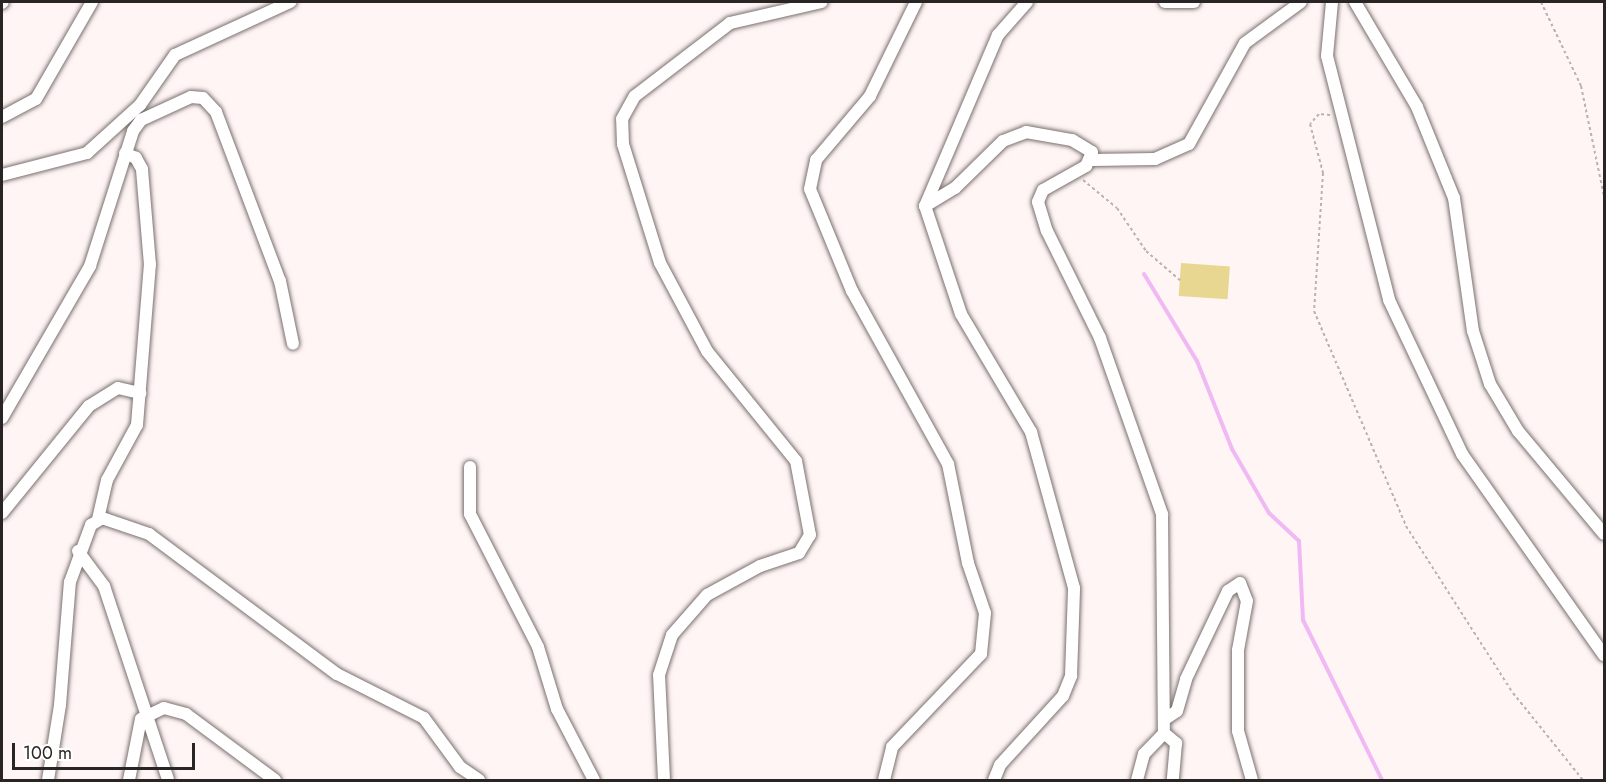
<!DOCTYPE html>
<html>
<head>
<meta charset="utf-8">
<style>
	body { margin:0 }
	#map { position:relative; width:1606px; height:782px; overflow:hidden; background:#fff5f4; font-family:Jost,sans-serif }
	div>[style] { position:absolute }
	.green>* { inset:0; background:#e8d791; transform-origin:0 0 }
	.stream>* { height:4px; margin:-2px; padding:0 2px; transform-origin:2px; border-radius:2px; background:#f1b9f4 }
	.path>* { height:2px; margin-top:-1px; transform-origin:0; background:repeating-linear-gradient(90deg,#bab2b1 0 3px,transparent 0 6px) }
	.roads { filter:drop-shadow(0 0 2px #7a706f) drop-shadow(0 0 2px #7a706f) }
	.minor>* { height:12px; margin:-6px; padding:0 6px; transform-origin:6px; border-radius:6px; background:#fff }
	span { translate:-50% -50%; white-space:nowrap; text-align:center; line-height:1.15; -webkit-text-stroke:4.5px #fff; paint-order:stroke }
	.frame { position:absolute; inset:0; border:3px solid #292524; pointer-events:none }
	.scale { position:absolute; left:12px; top:743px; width:183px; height:27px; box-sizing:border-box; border:3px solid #292524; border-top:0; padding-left:8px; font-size:18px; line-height:21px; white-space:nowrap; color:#292524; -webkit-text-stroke:4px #fff; paint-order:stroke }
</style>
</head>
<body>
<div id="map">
	<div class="green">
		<i style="left:1181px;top:263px;width:49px;height:33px;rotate:4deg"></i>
	</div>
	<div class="stream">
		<i style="left:1144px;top:274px;width:102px;rotate:58.7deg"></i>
		<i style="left:1197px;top:361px;width:95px;rotate:68.3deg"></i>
		<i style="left:1232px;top:449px;width:74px;rotate:60deg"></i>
		<i style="left:1269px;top:513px;width:41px;rotate:43deg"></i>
		<i style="left:1299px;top:541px;width:79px;rotate:87.1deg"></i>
		<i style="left:1303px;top:620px;width:178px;rotate:63.7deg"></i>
	</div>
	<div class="path">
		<i style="left:1541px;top:2px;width:93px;rotate:64.5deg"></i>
		<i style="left:1581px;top:86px;width:112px;rotate:78.2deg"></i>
		<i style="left:1330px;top:115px;width:11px;rotate:-175deg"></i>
		<i style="left:1319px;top:114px;width:13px;rotate:132deg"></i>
		<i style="left:1310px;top:124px;width:51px;rotate:75.1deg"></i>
		<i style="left:1323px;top:173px;width:138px;rotate:93.7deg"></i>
		<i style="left:1314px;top:311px;width:234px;rotate:66.8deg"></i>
		<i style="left:1406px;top:526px;width:198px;rotate:57.4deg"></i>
		<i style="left:1513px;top:693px;width:112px;rotate:51.2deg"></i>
		<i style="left:1083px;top:180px;width:44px;rotate:39.5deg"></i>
		<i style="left:1117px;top:208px;width:52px;rotate:56deg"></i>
		<i style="left:1146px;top:251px;width:46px;rotate:40.6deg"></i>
	</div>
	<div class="roads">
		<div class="minor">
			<i style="left:1165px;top:2px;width:29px"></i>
			<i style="left:1332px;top:2px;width:54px;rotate:95.3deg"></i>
			<i style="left:1327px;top:56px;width:252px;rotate:75.7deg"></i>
			<i style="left:1389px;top:300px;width:170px;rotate:64.6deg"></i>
			<i style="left:1462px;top:454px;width:246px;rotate:54.8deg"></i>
			<i style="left:1355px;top:2px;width:122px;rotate:59.4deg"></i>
			<i style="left:1417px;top:107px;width:98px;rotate:67.9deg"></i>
			<i style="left:1454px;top:198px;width:134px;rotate:81.9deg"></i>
			<i style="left:1473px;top:331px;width:56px;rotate:72.2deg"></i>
			<i style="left:1490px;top:384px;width:55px;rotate:59.2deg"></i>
			<i style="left:1518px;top:431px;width:134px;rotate:50.1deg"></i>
			<i style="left:2px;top:3px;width:1px;rotate:-45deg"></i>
			<i style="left:2px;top:117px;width:38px;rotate:-28deg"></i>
			<i style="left:36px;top:99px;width:112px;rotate:-60deg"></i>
			<i style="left:1092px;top:160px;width:63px;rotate:-0.9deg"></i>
			<i style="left:1155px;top:159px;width:37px;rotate:-24deg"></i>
			<i style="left:1189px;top:144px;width:115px;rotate:-61deg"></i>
			<i style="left:1245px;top:43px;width:69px;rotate:-36.2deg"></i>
			<i style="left:2px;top:175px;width:88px;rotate:-14.5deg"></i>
			<i style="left:87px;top:153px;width:72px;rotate:-42.2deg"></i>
			<i style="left:140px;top:105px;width:61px;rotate:-55deg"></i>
			<i style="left:175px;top:55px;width:127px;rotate:-24.7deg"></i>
			<i style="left:925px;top:206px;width:35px;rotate:-31deg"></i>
			<i style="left:955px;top:188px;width:67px;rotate:-44.4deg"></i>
			<i style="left:1003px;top:141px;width:25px;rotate:-21deg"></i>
			<i style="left:1026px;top:132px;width:47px;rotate:9.9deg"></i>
			<i style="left:1072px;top:140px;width:23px;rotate:31deg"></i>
			<i style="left:1092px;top:152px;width:15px;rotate:113deg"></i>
			<i style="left:1086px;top:166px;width:49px;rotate:150.8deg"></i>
			<i style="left:1043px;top:190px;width:13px;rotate:113deg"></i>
			<i style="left:1038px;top:202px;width:30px;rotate:73deg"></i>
			<i style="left:1047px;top:231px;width:119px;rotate:63.6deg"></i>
			<i style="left:1100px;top:338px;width:187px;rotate:70.6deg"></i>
			<i style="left:1162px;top:514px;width:219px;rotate:89.5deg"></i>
			<i style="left:2px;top:418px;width:176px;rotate:-59.9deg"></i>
			<i style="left:90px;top:266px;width:142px;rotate:-72.3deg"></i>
			<i style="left:133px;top:131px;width:14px;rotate:-54deg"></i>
			<i style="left:141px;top:120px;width:55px;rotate:-24.7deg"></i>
			<i style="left:191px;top:97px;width:12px;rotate:5deg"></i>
			<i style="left:203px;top:98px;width:19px;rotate:47deg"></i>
			<i style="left:216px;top:112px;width:181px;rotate:69.3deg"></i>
			<i style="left:280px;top:281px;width:64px;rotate:78.3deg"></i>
			<i style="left:470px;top:467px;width:47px;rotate:90deg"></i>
			<i style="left:470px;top:514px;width:149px;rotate:62.9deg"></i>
			<i style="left:538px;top:647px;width:65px;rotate:73deg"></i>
			<i style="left:557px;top:709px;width:80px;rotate:62.5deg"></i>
			<i style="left:2px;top:513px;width:138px;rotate:-50.9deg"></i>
			<i style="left:89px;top:406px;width:34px;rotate:-32deg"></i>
			<i style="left:118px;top:388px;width:23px;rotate:13deg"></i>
			<i style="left:98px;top:519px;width:40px;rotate:-77deg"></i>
			<i style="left:107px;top:480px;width:63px;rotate:-61.4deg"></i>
			<i style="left:137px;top:425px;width:161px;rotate:-85.4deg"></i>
			<i style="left:150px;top:265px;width:96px;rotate:-94.8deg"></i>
			<i style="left:142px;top:169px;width:13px;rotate:-119deg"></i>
			<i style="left:136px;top:158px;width:12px;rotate:-156deg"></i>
			<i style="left:78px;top:551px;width:44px;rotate:53.4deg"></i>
			<i style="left:104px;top:586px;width:204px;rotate:71.7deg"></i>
			<i style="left:1165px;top:719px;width:14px;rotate:-34deg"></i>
			<i style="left:1177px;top:711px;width:33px;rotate:-74deg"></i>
			<i style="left:1186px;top:679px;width:98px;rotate:-64.5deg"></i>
			<i style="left:1228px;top:591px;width:14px;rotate:-34deg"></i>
			<i style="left:1240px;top:583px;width:19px;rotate:69deg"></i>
			<i style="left:1247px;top:601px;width:50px;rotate:100.4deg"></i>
			<i style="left:1238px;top:650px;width:81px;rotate:90deg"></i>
			<i style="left:1238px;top:731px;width:51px;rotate:74.1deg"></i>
			<i style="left:48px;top:780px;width:76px;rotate:-80.9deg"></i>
			<i style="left:60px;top:705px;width:123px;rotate:-85.4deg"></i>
			<i style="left:70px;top:582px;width:61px;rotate:-69.8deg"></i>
			<i style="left:91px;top:525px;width:13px;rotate:-32deg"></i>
			<i style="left:102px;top:518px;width:50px;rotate:18.8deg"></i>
			<i style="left:149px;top:534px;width:234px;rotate:36.7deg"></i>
			<i style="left:337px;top:674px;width:97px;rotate:26.8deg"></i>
			<i style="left:424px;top:718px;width:61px;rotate:53.7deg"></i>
			<i style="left:460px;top:767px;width:23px;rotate:34deg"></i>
			<i style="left:129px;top:780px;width:62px;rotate:-78.9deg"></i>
			<i style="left:141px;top:719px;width:25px;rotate:-26deg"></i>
			<i style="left:164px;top:708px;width:23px;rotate:15deg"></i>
			<i style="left:186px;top:714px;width:111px;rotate:36.6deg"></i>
			<i style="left:664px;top:780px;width:105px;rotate:-92.7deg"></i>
			<i style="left:659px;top:675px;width:42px;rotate:-72deg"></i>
			<i style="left:672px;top:635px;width:53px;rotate:-48.8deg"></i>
			<i style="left:707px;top:595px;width:60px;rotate:-28.7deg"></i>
			<i style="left:760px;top:566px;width:41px;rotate:-18.4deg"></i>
			<i style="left:799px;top:553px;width:21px;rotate:-59deg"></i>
			<i style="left:810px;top:535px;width:75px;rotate:-100.7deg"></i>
			<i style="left:796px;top:461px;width:141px;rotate:-129deg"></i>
			<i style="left:707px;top:351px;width:100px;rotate:-118.1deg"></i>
			<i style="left:660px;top:263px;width:125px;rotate:-107.3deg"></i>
			<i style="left:623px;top:144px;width:25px;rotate:-92deg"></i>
			<i style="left:622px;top:119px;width:26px;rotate:-61deg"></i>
			<i style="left:635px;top:96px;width:120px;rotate:-37.5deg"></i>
			<i style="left:730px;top:23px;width:94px;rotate:-12.9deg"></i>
			<i style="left:884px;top:780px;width:34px;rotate:-76deg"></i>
			<i style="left:892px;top:747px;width:129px;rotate:-46.3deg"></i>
			<i style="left:981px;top:654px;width:41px;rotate:-84.4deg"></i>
			<i style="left:985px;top:613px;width:53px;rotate:-108.8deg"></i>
			<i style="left:968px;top:563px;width:101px;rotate:-101.4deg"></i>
			<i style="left:948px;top:464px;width:198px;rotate:-119deg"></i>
			<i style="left:852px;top:291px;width:110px;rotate:-112.4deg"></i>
			<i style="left:810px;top:189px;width:30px;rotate:-78deg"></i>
			<i style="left:816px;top:160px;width:84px;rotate:-49.8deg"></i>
			<i style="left:870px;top:96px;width:105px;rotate:-63.9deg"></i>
			<i style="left:994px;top:780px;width:16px;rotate:-68deg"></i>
			<i style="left:1000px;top:765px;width:93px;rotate:-47.6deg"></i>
			<i style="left:1063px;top:696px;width:22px;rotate:-68deg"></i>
			<i style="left:1071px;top:676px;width:88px;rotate:-88deg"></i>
			<i style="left:1074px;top:588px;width:162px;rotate:-105.4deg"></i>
			<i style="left:1031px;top:432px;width:137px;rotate:-120.7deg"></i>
			<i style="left:961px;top:314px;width:114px;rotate:-108.4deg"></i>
			<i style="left:925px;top:206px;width:186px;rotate:-66.9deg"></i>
			<i style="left:998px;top:35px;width:44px;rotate:-48.7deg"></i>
			<i style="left:1137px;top:780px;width:27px;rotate:-75deg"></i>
			<i style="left:1144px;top:754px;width:29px;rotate:-46deg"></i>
			<i style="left:1164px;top:733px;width:16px;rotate:40deg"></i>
			<i style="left:1176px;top:743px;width:37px;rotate:95deg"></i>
		</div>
	</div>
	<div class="frame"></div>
	<div class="scale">100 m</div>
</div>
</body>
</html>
